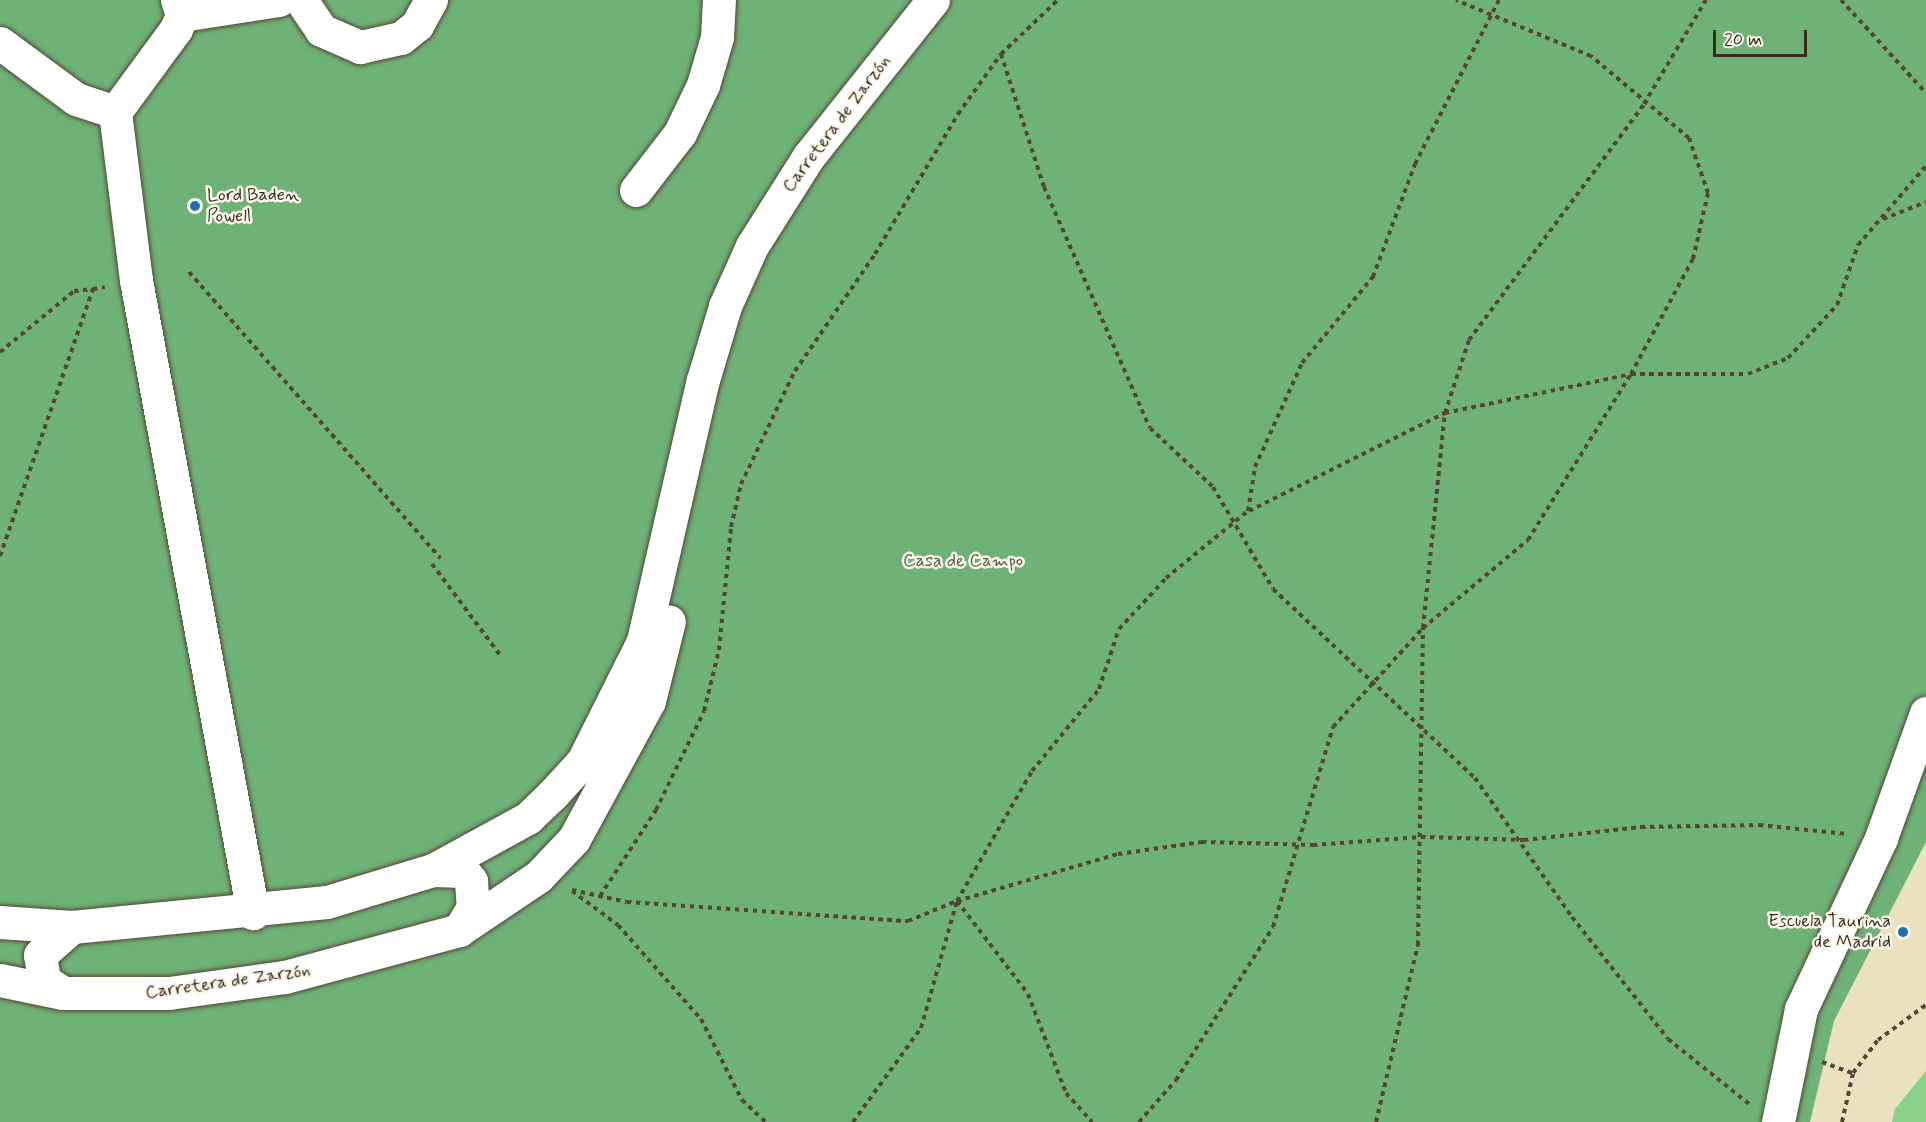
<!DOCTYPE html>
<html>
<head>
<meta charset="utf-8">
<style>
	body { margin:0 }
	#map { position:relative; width:1926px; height:1122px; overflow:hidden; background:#eae1be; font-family:Mynerve,sans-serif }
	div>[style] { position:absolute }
	.green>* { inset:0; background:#89d08b }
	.forest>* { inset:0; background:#6eb277 }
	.path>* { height:4px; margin-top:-2px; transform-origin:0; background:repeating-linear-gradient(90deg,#554536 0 4.5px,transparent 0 9px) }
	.roads { filter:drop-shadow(0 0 2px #554536) drop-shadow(0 0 2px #554536) }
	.minor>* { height:33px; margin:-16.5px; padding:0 16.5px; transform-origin:16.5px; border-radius:16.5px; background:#fff }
	.dots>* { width:16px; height:16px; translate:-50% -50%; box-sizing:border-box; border:3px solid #fbf7ec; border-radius:50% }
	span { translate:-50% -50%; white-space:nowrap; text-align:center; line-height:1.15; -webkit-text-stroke:5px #fbf7ec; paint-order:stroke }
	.street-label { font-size:18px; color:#3b2a1e }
	.poi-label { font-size:18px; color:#3b2a1e }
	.left { translate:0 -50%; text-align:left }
	.right { translate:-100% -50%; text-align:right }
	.park-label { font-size:18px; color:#525c3f }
	.scale { position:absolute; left:1713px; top:30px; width:94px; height:27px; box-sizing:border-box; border:3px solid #3b2a1e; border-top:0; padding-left:8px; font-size:18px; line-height:21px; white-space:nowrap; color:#3b2a1e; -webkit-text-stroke:4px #fbf7ec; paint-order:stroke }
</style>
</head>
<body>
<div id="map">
	<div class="green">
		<i style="clip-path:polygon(1926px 1071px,1926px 1122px,1892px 1122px,1895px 1109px)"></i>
	</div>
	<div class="forest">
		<i style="clip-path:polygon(0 0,1926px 0,1926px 842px,1834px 1021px,1810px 1122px,0 1122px)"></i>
	</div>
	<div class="path">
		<i style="left:1841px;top:0;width:126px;rotate:47.6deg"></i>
		<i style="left:1001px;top:54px;width:140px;rotate:72.1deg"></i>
		<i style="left:1044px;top:187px;width:263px;rotate:66.3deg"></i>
		<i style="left:1150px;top:428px;width:86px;rotate:43.1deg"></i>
		<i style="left:1213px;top:487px;width:118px;rotate:59.5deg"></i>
		<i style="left:1273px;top:589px;width:277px;rotate:43.1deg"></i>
		<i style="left:1475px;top:778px;width:169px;rotate:55.1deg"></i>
		<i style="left:1572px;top:917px;width:155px;rotate:51.8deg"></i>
		<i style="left:1668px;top:1039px;width:104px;rotate:38.7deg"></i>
		<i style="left:1883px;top:219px;width:46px;rotate:-21.6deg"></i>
		<i style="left:189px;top:272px;width:381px;rotate:48.7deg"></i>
		<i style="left:0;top:352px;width:96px;rotate:-39.5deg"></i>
		<i style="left:74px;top:291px;width:19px;rotate:-6deg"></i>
		<i style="left:1249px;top:511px;width:219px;rotate:-26.6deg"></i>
		<i style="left:1445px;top:413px;width:190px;rotate:-11.8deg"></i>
		<i style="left:1631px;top:374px;width:117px"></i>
		<i style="left:1748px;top:374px;width:43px;rotate:-21.8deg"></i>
		<i style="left:1788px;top:358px;width:72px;rotate:-47.2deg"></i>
		<i style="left:1837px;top:305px;width:64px;rotate:-70.7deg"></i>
		<i style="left:1858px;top:245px;width:104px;rotate:-49.3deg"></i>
		<i style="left:0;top:556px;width:283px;rotate:-70.8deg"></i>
		<i style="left:93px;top:289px;width:12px;rotate:-9deg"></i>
		<i style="left:432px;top:564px;width:114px;rotate:53.2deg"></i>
		<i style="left:572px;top:890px;width:56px;rotate:12.3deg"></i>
		<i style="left:627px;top:902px;width:282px;rotate:3.9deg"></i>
		<i style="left:908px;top:921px;width:53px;rotate:-22.2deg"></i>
		<i style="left:957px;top:901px;width:168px;rotate:-16.3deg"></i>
		<i style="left:1118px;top:854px;width:85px;rotate:-8.1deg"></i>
		<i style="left:1202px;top:842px;width:111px;rotate:1.5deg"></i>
		<i style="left:1313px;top:845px;width:108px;rotate:-4.2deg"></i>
		<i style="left:1421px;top:837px;width:103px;rotate:1.7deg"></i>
		<i style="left:1524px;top:840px;width:118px;rotate:-6.3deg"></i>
		<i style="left:1641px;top:827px;width:118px;rotate:-1deg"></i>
		<i style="left:1759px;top:825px;width:89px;rotate:5.8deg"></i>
		<i style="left:572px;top:891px;width:57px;rotate:36.5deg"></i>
		<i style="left:618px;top:925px;width:125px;rotate:48.6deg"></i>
		<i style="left:701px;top:1019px;width:91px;rotate:63.2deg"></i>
		<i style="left:742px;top:1100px;width:33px;rotate:43deg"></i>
		<i style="left:600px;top:896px;width:103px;rotate:-56.9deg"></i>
		<i style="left:656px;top:810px;width:110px;rotate:-64.1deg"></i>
		<i style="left:704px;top:711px;width:63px;rotate:-76.2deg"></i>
		<i style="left:719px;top:650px;width:124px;rotate:-84.4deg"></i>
		<i style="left:731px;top:527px;width:44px;rotate:-76.9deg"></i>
		<i style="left:741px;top:484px;width:125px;rotate:-64.5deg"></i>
		<i style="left:795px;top:371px;width:142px;rotate:-55.6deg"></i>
		<i style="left:875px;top:254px;width:163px;rotate:-59.3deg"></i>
		<i style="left:958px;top:114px;width:74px;rotate:-54.4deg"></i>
		<i style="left:1001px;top:54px;width:79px;rotate:-43.5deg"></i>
		<i style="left:957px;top:901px;width:117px;rotate:52.6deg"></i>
		<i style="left:1028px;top:994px;width:106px;rotate:69deg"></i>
		<i style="left:1066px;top:1093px;width:39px;rotate:48deg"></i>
		<i style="left:1822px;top:1062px;width:33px;rotate:20deg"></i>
		<i style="left:853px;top:1122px;width:116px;rotate:-54.1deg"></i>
		<i style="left:921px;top:1028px;width:132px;rotate:-74.2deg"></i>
		<i style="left:957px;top:901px;width:150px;rotate:-60deg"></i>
		<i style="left:1032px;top:771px;width:106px;rotate:-50.7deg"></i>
		<i style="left:1099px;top:689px;width:63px;rotate:-71.6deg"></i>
		<i style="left:1119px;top:629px;width:69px;rotate:-47.3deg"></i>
		<i style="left:1166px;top:578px;width:106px;rotate:-39.3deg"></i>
		<i style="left:1248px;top:511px;width:45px;rotate:-81deg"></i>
		<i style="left:1255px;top:467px;width:114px;rotate:-65.7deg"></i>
		<i style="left:1302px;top:363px;width:112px;rotate:-50.5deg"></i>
		<i style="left:1373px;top:277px;width:121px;rotate:-69.6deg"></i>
		<i style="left:1415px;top:164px;width:184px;rotate:-62.9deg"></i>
		<i style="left:1139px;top:1122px;width:56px;rotate:-48.6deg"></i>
		<i style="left:1176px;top:1080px;width:181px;rotate:-57.6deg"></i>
		<i style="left:1273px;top:927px;width:209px;rotate:-73.3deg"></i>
		<i style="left:1333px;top:727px;width:134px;rotate:-47.7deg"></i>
		<i style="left:1423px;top:628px;width:137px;rotate:-40deg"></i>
		<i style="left:1528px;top:540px;width:195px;rotate:-58.2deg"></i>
		<i style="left:1631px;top:374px;width:131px;rotate:-61.7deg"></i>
		<i style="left:1693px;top:259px;width:68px;rotate:-77.2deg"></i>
		<i style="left:1708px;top:193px;width:58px;rotate:-109.1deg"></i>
		<i style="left:1689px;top:138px;width:128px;rotate:-140.1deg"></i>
		<i style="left:1591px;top:56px;width:146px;rotate:-157.5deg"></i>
		<i style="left:1376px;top:1122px;width:182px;rotate:-76.7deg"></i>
		<i style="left:1418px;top:945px;width:317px;rotate:-89.1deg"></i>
		<i style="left:1423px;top:628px;width:216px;rotate:-84.2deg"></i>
		<i style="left:1445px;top:413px;width:77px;rotate:-71.8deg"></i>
		<i style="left:1469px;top:340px;width:294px;rotate:-53.4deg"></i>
		<i style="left:1644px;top:104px;width:121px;rotate:-59.2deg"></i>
		<i style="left:1842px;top:1122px;width:50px;rotate:-77.3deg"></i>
		<i style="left:1853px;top:1073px;width:41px;rotate:-52.9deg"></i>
		<i style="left:1878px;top:1040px;width:59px;rotate:-36.1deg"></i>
	</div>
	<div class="roads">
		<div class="minor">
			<i style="left:301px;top:0;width:36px;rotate:56deg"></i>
			<i style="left:321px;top:30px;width:43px;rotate:23.6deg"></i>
			<i style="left:360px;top:47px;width:42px;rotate:-12.4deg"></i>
			<i style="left:401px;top:38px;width:21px;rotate:-39deg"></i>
			<i style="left:417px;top:25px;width:29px;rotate:-61deg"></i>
			<i style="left:182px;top:15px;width:98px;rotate:-8.8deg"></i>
			<i style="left:0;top:43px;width:94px;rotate:36.4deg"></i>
			<i style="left:76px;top:99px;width:41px;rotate:18.4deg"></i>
			<i style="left:115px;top:112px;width:103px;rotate:-53.7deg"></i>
			<i style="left:176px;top:29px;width:15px;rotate:-67deg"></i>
			<i style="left:182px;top:15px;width:16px;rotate:-108deg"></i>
			<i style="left:115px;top:112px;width:169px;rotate:82.9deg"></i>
			<i style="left:136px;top:280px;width:644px;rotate:79.53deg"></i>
			<i style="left:636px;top:190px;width:72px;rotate:-52.3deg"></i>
			<i style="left:680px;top:133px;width:53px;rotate:-64.4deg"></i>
			<i style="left:703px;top:85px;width:50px;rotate:-73.7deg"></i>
			<i style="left:717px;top:37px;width:37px;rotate:-87deg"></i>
			<i style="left:433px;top:870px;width:30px;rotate:2deg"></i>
			<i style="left:463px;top:871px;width:13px;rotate:51deg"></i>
			<i style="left:471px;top:881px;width:26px;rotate:86deg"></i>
			<i style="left:473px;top:907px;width:27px;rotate:121deg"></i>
			<i style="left:0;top:922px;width:72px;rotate:4deg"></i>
			<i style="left:72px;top:927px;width:256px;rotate:-5.6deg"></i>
			<i style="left:327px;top:902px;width:111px;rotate:-16.8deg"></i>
			<i style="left:433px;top:870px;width:108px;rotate:-28.7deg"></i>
			<i style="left:528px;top:818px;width:33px;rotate:-44deg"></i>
			<i style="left:552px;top:795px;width:46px;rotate:-47.6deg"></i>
			<i style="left:583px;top:761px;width:134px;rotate:-63.4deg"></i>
			<i style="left:643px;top:641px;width:268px;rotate:-77.1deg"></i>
			<i style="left:703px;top:380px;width:77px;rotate:-73.4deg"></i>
			<i style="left:725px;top:306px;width:66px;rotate:-65.8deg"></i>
			<i style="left:752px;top:246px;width:107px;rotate:-57.7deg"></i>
			<i style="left:809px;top:156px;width:199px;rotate:-51.5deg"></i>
			<i style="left:0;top:980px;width:64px;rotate:11.7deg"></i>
			<i style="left:63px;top:993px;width:106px"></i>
			<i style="left:169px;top:993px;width:117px;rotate:-7.9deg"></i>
			<i style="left:285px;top:977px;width:180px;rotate:-15.1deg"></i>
			<i style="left:459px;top:930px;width:95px;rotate:-33.9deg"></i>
			<i style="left:538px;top:877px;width:52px;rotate:-46.5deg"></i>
			<i style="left:574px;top:839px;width:157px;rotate:-61.5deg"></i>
			<i style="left:649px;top:701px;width:82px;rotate:-76deg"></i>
			<i style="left:63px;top:993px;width:23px;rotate:-146deg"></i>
			<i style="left:44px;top:980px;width:25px;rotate:-99deg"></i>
			<i style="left:40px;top:955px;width:43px;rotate:-41.2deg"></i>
			<i style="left:1778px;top:1122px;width:115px;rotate:-78.5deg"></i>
			<i style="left:1801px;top:1009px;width:189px;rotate:-64.9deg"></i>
			<i style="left:1881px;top:838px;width:133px;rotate:-70.2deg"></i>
		</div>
	</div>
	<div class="dots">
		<i style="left:195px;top:206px;background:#1f6fb2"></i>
		<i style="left:1903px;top:932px;background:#1f6fb2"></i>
	</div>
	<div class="street-label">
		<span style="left:837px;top:124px;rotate:-53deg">Carretera de Zarzón</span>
		<span style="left:228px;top:982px;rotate:-8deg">Carretera de Zarzón</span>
	</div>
	<div class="poi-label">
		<span class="left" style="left:207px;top:206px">Lord Baden<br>Powell</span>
		<span class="right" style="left:1891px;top:932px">Escuela Taurina<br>de Madrid</span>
	</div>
	<div class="park-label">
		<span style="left:963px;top:561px">Casa de Campo</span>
	</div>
	<div class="scale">20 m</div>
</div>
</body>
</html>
